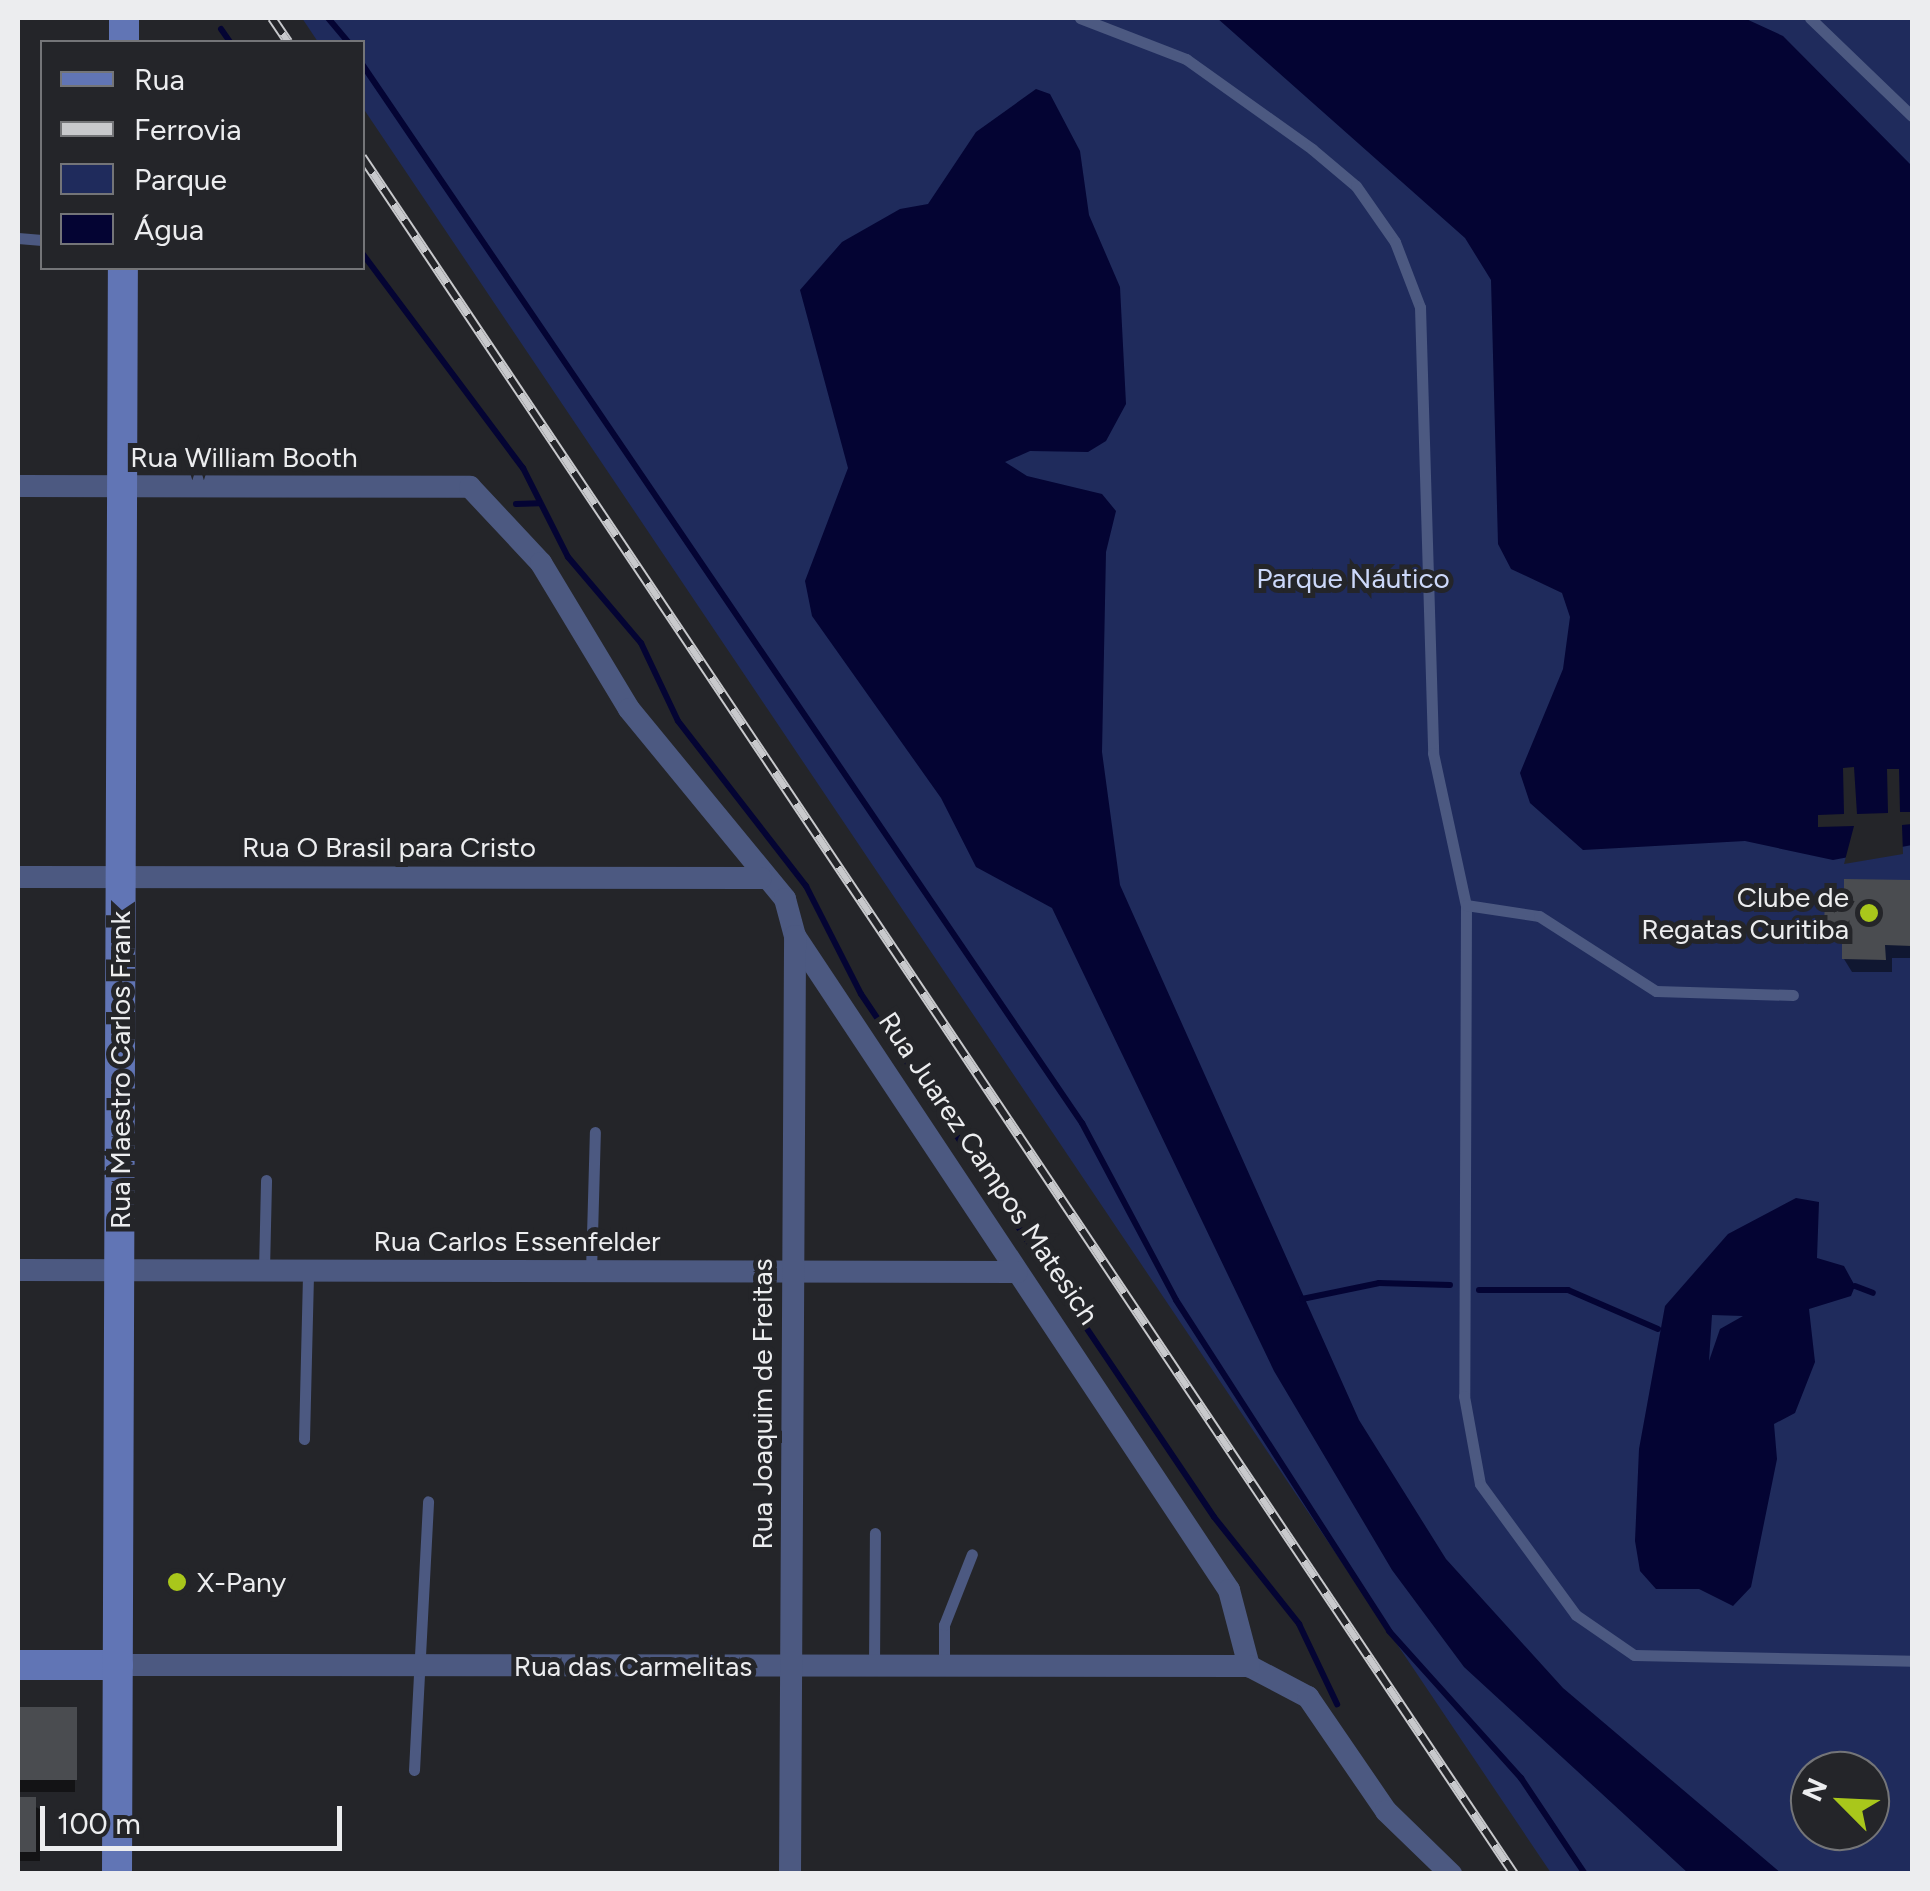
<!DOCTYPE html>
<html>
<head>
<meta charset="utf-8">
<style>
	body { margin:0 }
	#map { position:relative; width:1930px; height:1891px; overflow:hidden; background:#242529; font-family:Figtree,sans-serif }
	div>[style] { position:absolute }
	.green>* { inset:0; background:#1f2b5c }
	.water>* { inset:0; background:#040433 }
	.pier>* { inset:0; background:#242529 }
	.shadow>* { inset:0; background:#0007; transform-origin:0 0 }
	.stream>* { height:6px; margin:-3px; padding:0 3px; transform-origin:3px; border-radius:3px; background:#040433 }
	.building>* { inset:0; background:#4a4c50; transform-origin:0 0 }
	.lane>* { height:11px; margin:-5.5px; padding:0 5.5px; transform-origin:5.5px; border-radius:5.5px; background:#4c5981 }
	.street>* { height:22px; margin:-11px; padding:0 11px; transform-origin:11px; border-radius:11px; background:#4c5981 }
	.secondary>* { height:30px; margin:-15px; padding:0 15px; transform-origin:15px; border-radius:15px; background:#6175b5 }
	.rail>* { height:10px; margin-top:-5px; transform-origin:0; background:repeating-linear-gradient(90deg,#242529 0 19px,#c8c9cc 0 38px); box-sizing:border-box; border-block:2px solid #c8c9cc }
	.dots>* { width:28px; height:28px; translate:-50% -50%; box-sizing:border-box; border:5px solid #242529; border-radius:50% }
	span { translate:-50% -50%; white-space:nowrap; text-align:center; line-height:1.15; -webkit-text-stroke:10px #242529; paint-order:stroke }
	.street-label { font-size:28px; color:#ecedef }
	.park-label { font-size:28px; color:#ccd8fa }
	.poi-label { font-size:28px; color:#ecedef }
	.right { translate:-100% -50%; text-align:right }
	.left { translate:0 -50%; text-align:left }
	.frame { position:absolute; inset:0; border:20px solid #ecedef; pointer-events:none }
	.legend { position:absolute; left:40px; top:40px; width:325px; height:230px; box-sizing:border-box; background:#242529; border:2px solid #747578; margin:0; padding:12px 18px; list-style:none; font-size:30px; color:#ecedef }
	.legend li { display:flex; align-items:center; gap:20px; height:50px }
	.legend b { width:50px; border:2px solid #747578 }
	.north { position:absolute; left:1790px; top:1751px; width:100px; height:100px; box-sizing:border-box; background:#242529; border:2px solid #747578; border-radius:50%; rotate:294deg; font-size:28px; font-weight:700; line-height:40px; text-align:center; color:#ecedef }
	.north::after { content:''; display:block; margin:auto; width:35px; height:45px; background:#a9c71b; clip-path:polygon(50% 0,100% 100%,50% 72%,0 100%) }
	.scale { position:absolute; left:40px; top:1806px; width:302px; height:45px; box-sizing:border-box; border:5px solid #ecedef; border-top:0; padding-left:12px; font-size:30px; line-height:35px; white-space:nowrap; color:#ecedef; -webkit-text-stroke:8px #242529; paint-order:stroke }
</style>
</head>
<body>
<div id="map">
	<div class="green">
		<i style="clip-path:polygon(evenodd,302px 18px,1912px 18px,1912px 1873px,1551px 1873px,363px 108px,362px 42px,318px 42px,302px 18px,1810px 1771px,1870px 1771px,1870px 1831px,1810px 1831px,1810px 1771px)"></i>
	</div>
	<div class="water">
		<i style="clip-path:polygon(1217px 18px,1744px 18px,1783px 36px,1912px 166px,1912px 845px,1833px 860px,1745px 841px,1583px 850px,1530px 803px,1520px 773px,1563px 669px,1570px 617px,1562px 593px,1511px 569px,1498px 544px,1491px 280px,1465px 238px)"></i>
		<i style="clip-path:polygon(1036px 89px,1050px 94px,1080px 151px,1089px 215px,1120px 287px,1126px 404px,1106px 441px,1088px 452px,1030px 451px,1005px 462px,1027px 476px,1102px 494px,1116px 511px,1106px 552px,1102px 752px,1120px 885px,1359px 1420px,1446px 1559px,1563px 1688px,1781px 1873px,1688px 1873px,1464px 1667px,1392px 1570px,1274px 1371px,1052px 908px,976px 867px,941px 798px,812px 616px,805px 581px,848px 468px,800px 290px,842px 242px,900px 209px,928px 204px,976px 132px)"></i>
		<i style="clip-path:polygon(evenodd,1796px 1198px,1819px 1202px,1817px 1258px,1844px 1266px,1855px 1286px,1851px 1296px,1809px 1309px,1815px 1362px,1795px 1413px,1774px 1424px,1777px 1459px,1751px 1587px,1733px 1606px,1699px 1589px,1656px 1589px,1640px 1571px,1635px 1541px,1639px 1449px,1665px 1306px,1728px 1234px,1796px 1198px,1712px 1315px,1743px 1316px,1720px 1329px,1709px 1361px,1712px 1315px)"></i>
	</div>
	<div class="pier">
		<i style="clip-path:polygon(1854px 767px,1857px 814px,1888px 813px,1887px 769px,1899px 769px,1900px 812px,1912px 812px,1912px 824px,1902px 825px,1903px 854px,1844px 864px,1854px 826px,1818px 827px,1818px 815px,1844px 814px,1843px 768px)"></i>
	</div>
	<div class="shadow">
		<i style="clip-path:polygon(1847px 882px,1912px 882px,1912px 958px,1892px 958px,1892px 972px,1852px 972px,1844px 959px,1844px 936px,1827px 923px,1847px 904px)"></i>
		<i style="left:18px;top:1710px;width:57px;height:82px"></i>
		<i style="clip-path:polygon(18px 1799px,40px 1809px,40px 1861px,18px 1861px)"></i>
	</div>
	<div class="stream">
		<i style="left:328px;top:18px;width:31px;rotate:50deg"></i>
		<i style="left:221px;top:29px;width:16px;rotate:55deg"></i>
		<i style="left:362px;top:64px;width:1281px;rotate:55.79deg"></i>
		<i style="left:1082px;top:1123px;width:200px;rotate:62deg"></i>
		<i style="left:1176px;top:1300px;width:394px;rotate:57.2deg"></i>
		<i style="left:1389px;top:1631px;width:198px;rotate:48.1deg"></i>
		<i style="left:1521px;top:1778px;width:115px;rotate:56.3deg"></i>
		<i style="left:362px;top:253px;width:269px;rotate:53.2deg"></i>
		<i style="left:523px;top:468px;width:100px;rotate:63.2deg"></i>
		<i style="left:568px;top:557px;width:113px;rotate:49.7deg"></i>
		<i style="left:641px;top:643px;width:86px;rotate:64.6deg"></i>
		<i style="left:678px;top:721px;width:209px;rotate:52.2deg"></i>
		<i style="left:806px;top:886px;width:121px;rotate:63deg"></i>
		<i style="left:861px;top:994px;width:631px;rotate:55.98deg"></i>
		<i style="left:1214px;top:1517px;width:137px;rotate:51.5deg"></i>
		<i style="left:1299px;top:1624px;width:89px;rotate:64.6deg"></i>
		<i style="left:516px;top:504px;width:23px;rotate:-2deg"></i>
		<i style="left:1855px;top:1286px;width:19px;rotate:21deg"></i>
		<i style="left:1479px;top:1290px;width:89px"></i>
		<i style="left:1568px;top:1290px;width:98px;rotate:23.4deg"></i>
		<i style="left:1302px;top:1299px;width:79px;rotate:-11.7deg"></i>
		<i style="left:1379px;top:1283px;width:71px;rotate:1.6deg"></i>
	</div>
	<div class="building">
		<i style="clip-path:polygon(1844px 879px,1912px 880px,1912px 946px,1885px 945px,1886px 960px,1842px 959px,1842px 924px,1824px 924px,1825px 901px,1844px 902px)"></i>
		<i style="left:18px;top:1707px;width:59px;height:73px"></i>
		<i style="left:18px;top:1797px;width:18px;height:55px"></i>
	</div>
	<div class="lane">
		<i style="left:1080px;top:18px;width:114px;rotate:21.1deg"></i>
		<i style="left:1186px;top:59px;width:155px;rotate:35.5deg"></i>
		<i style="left:1312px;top:149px;width:57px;rotate:40.1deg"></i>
		<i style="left:1356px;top:186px;width:68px;rotate:55.1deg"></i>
		<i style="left:1395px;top:242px;width:70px;rotate:69deg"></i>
		<i style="left:1420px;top:307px;width:446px;rotate:88.3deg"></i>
		<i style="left:1433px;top:753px;width:156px;rotate:77.8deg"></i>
		<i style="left:1466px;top:905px;width:491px;rotate:90.2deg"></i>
		<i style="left:1464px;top:1396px;width:89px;rotate:79.7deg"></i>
		<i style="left:1480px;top:1484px;width:162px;rotate:53.8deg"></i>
		<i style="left:1576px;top:1615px;width:70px;rotate:34.6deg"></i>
		<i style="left:1634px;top:1655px;width:278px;rotate:1.2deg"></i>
		<i style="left:1810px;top:18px;width:141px;rotate:43.9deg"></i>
		<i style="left:18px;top:238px;width:24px;rotate:5deg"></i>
		<i style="left:1466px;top:905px;width:74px;rotate:8.6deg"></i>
		<i style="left:1539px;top:916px;width:139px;rotate:32.7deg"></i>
		<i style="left:1656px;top:991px;width:137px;rotate:1.7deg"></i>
		<i style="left:264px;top:1270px;width:90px;rotate:-88.7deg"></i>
		<i style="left:591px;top:1271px;width:139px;rotate:-88.4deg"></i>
		<i style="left:304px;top:1439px;width:169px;rotate:-88.6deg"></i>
		<i style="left:874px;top:1666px;width:133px;rotate:-89.6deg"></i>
		<i style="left:944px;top:1666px;width:41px;rotate:-90deg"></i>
		<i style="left:944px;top:1625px;width:76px;rotate:-68.5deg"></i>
		<i style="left:414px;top:1770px;width:269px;rotate:-87deg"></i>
	</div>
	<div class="street">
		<i style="left:18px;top:486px;width:452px;rotate:0.1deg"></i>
		<i style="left:470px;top:487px;width:104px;rotate:46.9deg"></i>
		<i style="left:541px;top:563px;width:170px;rotate:58.9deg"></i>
		<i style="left:629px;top:709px;width:246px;rotate:50.6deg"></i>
		<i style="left:785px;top:899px;width:38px;rotate:75deg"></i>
		<i style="left:795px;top:936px;width:785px;rotate:56.43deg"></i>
		<i style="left:1229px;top:1590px;width:79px;rotate:75.3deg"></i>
		<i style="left:1249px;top:1666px;width:67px;rotate:27.7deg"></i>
		<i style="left:1308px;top:1697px;width:138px;rotate:55.6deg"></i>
		<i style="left:1386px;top:1811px;width:91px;rotate:44.1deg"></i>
		<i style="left:18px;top:877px;width:743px;rotate:0.08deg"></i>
		<i style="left:18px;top:1270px;width:999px;rotate:0.11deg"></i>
		<i style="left:118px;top:1665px;width:1131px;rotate:0.05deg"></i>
		<i style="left:790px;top:1874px;width:938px;rotate:-89.69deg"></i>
	</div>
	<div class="secondary">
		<i style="left:124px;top:42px;width:24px;rotate:-90deg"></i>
		<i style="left:18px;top:1665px;width:100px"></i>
		<i style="left:117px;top:1874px;width:1606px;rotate:-89.79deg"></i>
	</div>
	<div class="rail">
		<i style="left:272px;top:18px;width:29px;rotate:56deg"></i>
		<i style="left:362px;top:157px;width:2068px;rotate:56.14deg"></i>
	</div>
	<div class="dots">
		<i style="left:1869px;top:913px;background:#a9c71b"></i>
		<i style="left:177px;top:1582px;background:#a9c71b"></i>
	</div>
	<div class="street-label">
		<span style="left:244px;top:457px">Rua William Booth</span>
		<span style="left:389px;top:847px">Rua O Brasil para Cristo</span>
		<span style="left:120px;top:1070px;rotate:-90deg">Rua Maestro Carlos Frank</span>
		<span style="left:989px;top:1168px;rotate:56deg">Rua Juarez Campos Matesich</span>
		<span style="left:517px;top:1241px">Rua Carlos Essenfelder</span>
		<span style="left:762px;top:1404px;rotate:-90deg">Rua Joaquim de Freitas</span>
		<span style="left:633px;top:1666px">Rua das Carmelitas</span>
	</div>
	<div class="park-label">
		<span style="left:1353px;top:578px">Parque Náutico</span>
	</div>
	<div class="poi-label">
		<span class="right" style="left:1849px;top:913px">Clube de<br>Regatas Curitiba</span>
		<span class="left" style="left:197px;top:1582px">X-Pany</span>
	</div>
	<div class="frame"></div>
	<ul class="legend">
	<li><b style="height:12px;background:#6175b5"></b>Rua</li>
	<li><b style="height:12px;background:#c8c9cc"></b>Ferrovia</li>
	<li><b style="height:28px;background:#1f2b5c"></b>Parque</li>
	<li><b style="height:28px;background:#040433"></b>Água</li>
	</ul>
	<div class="north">N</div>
	<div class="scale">100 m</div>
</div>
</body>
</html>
